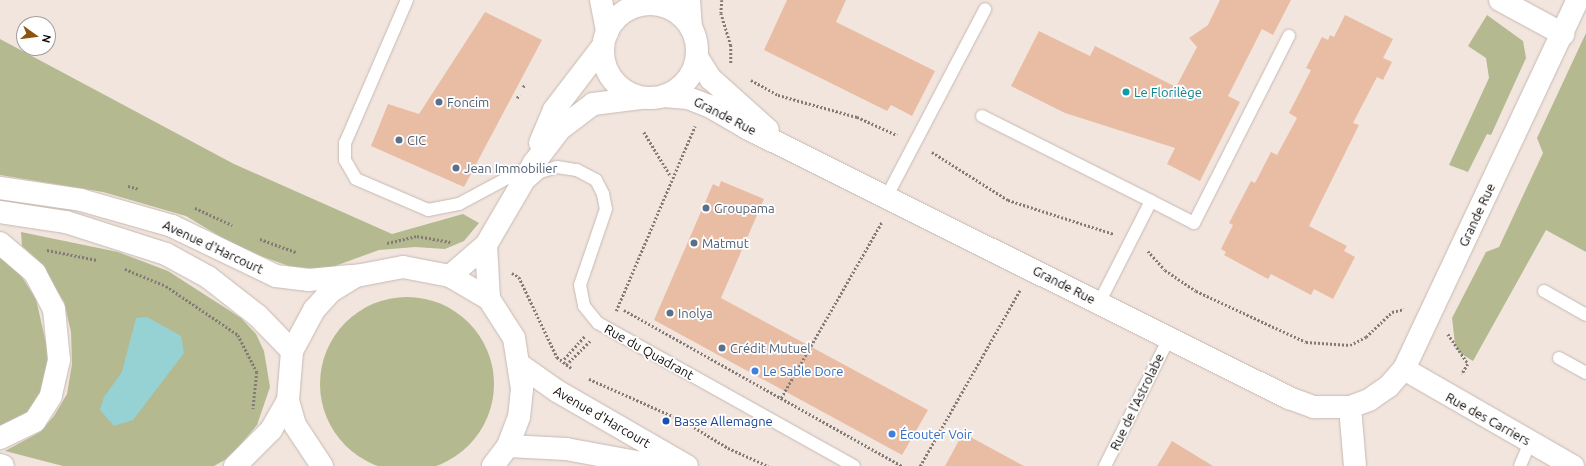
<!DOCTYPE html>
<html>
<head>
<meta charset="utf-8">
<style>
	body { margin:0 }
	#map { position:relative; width:1586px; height:466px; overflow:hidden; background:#f2e5de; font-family:Ubuntu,sans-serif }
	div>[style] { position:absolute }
	.green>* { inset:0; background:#b4b98f }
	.round { border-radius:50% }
	.water>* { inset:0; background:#96d1d4 }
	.building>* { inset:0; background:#e9bda4 }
	.path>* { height:2.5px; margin-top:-1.25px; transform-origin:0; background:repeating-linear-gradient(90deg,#847b77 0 2px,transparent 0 4px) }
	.roads { filter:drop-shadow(0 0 1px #c5b9b2) drop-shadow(0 0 1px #c5b9b2) }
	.lane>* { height:12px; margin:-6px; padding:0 6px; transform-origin:6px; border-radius:6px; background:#fff }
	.street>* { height:22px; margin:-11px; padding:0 11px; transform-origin:11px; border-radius:11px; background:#fff }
	.secondary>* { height:22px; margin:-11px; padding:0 11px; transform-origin:11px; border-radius:11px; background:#fff }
	.secondary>.ring { margin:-11px; padding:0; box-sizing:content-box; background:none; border:22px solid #fff; border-radius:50% }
	.dots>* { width:11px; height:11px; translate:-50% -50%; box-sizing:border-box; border:2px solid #fff; border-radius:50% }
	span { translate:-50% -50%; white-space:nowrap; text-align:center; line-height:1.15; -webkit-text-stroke:3.5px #fff; paint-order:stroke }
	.culture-label { font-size:13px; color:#0d838f }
	.left { translate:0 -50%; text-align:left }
	.service-label { font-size:13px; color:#4e5e75 }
	.street-label { font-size:13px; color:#110d0b }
	.shop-label { font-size:13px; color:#366cbe }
	.transit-label { font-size:13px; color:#164399 }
	.north { position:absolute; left:16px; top:16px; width:40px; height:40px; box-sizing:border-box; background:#fff; border:1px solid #a09e9d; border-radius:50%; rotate:104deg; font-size:11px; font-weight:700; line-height:16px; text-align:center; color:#110d0b }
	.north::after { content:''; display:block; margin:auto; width:14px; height:18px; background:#8d550c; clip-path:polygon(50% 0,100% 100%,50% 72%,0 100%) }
</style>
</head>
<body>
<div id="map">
	<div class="green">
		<i style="clip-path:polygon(1487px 15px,1523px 41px,1526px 58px,1491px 135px,1487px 134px,1468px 172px,1449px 165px,1489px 78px,1486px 58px,1468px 46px)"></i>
		<i style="clip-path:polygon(1586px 33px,1586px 252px,1546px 230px,1473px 361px,1460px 353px,1455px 344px,1452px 318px,1486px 252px,1499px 247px,1543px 153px,1537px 138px)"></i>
		<i style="clip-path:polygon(0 39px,234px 164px,392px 234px,463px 214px,479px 223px,464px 241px,445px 249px,415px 247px,379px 250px,324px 270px,289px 266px,241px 249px,186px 216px,103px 192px,0 175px)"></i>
		<i style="clip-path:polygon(21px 232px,118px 252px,168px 271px,241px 318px,256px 334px,264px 351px,270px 387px,257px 425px,230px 457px,214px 466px,63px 466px,5px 451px,40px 432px,54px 416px,67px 394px,72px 364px,71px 332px,64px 302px,39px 261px,22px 246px)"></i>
		<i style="clip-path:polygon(0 257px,20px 274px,36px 299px,50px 361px,41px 392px,29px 411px,0 428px)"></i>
		<i class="round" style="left:320px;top:297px;width:174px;height:174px"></i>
	</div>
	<div class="water">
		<i style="clip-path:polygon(147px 317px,181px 336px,184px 353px,133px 420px,114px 426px,100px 410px,104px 397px,122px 372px,136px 318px)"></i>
	</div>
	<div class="building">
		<i style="clip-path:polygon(787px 0,846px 0,836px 22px,935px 71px,912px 116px,891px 105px,887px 111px,764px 50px)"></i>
		<i style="clip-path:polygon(1220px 0,1291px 0,1273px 35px,1262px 29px,1228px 96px,1240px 102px,1200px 181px,1167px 164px,1175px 148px,1065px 113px,1011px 86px,1039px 31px,1090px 56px,1095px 46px,1176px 87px,1197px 47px,1189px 38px,1208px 25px)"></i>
		<i style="clip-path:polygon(485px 12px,542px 40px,464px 187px,371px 146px,388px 104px,419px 114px)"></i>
		<i style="clip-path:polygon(1345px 15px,1393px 39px,1383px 58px,1392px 62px,1383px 80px,1377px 77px,1353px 123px,1359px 125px,1309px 226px,1347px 246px,1344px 251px,1355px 257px,1333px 299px,1314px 289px,1311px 295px,1271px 274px,1268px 279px,1224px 255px,1226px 252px,1221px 249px,1233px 225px,1229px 223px,1251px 181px,1255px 183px,1271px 152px,1277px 155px,1297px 118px,1289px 113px,1311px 70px,1306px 68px,1322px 37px,1328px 40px,1330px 35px,1334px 37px)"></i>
		<i style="clip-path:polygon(721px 181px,764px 199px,721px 298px,928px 410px,902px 455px,654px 320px,713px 184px,719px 187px)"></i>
		<i style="clip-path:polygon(963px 433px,1024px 466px,945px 466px)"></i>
		<i style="clip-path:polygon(1172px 441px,1213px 466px,1157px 466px)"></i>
	</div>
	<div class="path">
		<i style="left:722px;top:0;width:13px;rotate:94deg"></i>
		<i style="left:721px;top:13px;width:34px;rotate:73deg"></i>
		<i style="left:731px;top:45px;width:19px;rotate:90deg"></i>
		<i style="left:751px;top:80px;width:31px;rotate:29deg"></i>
		<i style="left:778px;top:95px;width:82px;rotate:15.6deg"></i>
		<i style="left:857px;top:117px;width:44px;rotate:24.2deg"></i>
		<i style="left:523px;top:87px;width:4px;rotate:-56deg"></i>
		<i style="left:517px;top:98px;width:4px;rotate:-56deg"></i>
		<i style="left:644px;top:132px;width:50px;rotate:58.8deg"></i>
		<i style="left:932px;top:152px;width:90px;rotate:32.3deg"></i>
		<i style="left:1008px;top:200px;width:111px;rotate:17.8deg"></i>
		<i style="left:128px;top:186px;width:11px;rotate:15deg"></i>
		<i style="left:195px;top:208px;width:41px;rotate:24.7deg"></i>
		<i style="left:260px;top:239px;width:38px;rotate:20deg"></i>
		<i style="left:387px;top:243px;width:31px;rotate:-13deg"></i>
		<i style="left:417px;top:236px;width:34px;rotate:10deg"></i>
		<i style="left:47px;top:250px;width:51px;rotate:11.3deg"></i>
		<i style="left:1148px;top:251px;width:25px;rotate:48deg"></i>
		<i style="left:1165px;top:270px;width:37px;rotate:34deg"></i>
		<i style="left:1196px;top:291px;width:121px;rotate:24.9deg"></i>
		<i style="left:1306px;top:342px;width:44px;rotate:3.9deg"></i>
		<i style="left:1350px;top:345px;width:18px;rotate:-27deg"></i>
		<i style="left:1366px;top:337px;width:36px;rotate:-44deg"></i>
		<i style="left:1392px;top:312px;width:12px;rotate:-14deg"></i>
		<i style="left:125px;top:269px;width:44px;rotate:22.5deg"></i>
		<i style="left:166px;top:286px;width:87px;rotate:34.2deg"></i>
		<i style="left:238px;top:335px;width:42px;rotate:62.8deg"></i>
		<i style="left:257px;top:372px;width:37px;rotate:96deg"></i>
		<i style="left:512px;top:273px;width:8px;rotate:30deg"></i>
		<i style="left:519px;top:277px;width:89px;rotate:64.6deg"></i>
		<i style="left:557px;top:357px;width:18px;rotate:38deg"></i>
		<i style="left:624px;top:310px;width:319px;rotate:29.3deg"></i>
		<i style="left:616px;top:311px;width:201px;rotate:-66.9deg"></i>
		<i style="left:1448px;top:334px;width:36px;rotate:56deg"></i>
		<i style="left:1468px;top:364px;width:12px;rotate:121deg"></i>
		<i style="left:564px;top:359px;width:31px;rotate:-48deg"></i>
		<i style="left:566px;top:365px;width:35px;rotate:-45deg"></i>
		<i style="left:589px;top:379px;width:104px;rotate:23.9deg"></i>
		<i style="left:684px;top:421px;width:52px;rotate:31.5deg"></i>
		<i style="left:728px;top:448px;width:44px;rotate:24.2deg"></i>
		<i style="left:781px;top:398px;width:203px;rotate:-60.2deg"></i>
		<i style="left:920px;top:466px;width:202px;rotate:-60.4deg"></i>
	</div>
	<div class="roads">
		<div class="lane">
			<i style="left:407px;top:0;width:156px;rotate:113.4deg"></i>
			<i style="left:345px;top:143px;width:17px;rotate:90deg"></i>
			<i style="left:345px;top:160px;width:22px;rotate:60deg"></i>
			<i style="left:356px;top:179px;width:78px;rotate:23.3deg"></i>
			<i style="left:428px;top:210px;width:32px;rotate:-11deg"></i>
			<i style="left:459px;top:204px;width:81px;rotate:-28.2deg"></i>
			<i style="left:982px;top:116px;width:189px;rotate:26.7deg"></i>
			<i style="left:1151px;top:201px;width:114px;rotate:117deg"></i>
			<i style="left:530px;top:181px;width:13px;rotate:-42deg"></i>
			<i style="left:540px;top:172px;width:18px;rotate:-16deg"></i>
			<i style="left:557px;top:167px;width:20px;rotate:9deg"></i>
			<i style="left:577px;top:170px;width:21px;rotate:28deg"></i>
			<i style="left:596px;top:180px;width:16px;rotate:63deg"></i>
			<i style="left:603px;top:194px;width:15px;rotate:79deg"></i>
			<i style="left:606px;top:209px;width:80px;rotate:108.9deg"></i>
			<i style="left:580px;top:285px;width:21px;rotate:79deg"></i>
			<i style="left:584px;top:306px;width:22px;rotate:51deg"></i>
			<i style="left:598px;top:323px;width:293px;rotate:29.2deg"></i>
			<i style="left:887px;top:196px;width:211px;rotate:-62.3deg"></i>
			<i style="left:1151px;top:201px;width:48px;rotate:27.1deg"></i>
			<i style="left:1194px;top:223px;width:210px;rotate:-63.1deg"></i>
			<i style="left:1544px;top:291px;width:48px;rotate:29.7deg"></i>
			<i style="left:1559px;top:358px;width:31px;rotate:29deg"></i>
			<i style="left:1105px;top:466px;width:143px;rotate:-63.4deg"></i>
			<i style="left:1520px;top:466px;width:25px;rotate:-67deg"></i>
		</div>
		<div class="street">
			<i style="left:601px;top:0;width:33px;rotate:79deg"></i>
			<i style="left:637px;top:0;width:6px;rotate:51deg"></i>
			<i style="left:689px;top:0;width:27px;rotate:86deg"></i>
			<i style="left:1500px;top:0;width:72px;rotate:28.4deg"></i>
			<i style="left:0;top:243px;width:46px;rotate:40.6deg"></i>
			<i style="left:35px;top:273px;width:41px;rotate:62.2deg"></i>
			<i style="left:54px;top:309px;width:51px;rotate:84.4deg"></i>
			<i style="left:59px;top:360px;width:37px;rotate:103deg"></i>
			<i style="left:51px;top:396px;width:30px;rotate:123deg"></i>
			<i style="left:35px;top:421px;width:39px;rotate:154deg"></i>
			<i style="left:1404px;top:369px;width:195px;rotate:29.9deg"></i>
			<i style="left:1350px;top:407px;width:59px;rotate:85.2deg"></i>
			<i style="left:0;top:465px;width:3px;rotate:18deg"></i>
			<i style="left:235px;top:466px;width:51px;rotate:-45deg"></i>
			<i style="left:271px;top:430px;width:34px;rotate:-60deg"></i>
		</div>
		<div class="secondary">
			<i class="ring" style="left:603px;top:4px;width:72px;height:72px"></i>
			<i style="left:697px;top:57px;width:26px;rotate:58deg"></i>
			<i style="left:711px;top:79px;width:76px;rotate:41.8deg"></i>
			<i style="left:664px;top:96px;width:24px;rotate:5deg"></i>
			<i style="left:688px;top:98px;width:22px;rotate:21deg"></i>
			<i style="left:709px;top:106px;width:44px;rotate:30.1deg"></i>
			<i style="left:747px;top:128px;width:606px;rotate:26.48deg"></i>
			<i style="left:1289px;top:398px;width:27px;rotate:20deg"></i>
			<i style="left:1314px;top:407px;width:36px"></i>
			<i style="left:1350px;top:407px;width:20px;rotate:-20deg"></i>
			<i style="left:1369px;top:400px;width:24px;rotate:-35deg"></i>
			<i style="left:1389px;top:386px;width:23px;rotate:-49deg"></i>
			<i style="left:1404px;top:369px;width:408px;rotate:-64.8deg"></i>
			<i style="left:540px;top:143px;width:36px;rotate:-67deg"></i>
			<i style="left:554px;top:110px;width:81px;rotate:-52.6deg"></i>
			<i style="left:0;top:188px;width:82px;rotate:8.4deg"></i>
			<i style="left:81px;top:200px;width:95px;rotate:15.9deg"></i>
			<i style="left:172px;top:226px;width:115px;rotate:25.7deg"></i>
			<i style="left:276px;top:276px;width:33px;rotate:7deg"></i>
			<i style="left:309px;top:280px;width:42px;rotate:-5.4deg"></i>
			<i style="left:0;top:212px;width:67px;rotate:8.6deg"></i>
			<i style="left:66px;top:222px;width:105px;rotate:17.7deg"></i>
			<i style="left:166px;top:254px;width:48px;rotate:28.7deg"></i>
			<i style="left:208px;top:277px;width:63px;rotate:38deg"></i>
			<i style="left:258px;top:316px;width:49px;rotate:45.8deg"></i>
			<i style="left:486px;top:245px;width:54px;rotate:86.8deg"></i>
			<i style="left:450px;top:276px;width:48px;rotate:-40.7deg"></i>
			<i style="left:486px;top:245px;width:95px;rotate:-59.7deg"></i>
			<i style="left:534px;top:163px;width:43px;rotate:-52.6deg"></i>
			<i style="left:560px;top:129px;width:41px;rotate:-37.1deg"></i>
			<i style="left:593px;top:104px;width:48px;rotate:-7.1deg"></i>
			<i style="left:520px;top:365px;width:45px;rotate:35.1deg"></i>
			<i style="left:557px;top:391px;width:150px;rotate:30deg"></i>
			<i style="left:508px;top:446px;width:58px;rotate:3deg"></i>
			<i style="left:566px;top:449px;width:94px;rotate:10.5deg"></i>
			<i style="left:322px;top:466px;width:49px;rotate:-123.4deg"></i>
			<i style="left:295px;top:425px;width:26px;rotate:-106deg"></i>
			<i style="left:288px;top:400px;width:49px;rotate:-85.3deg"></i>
			<i style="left:292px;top:351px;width:47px;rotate:-61.8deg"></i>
			<i style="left:314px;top:310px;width:24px;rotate:-48deg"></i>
			<i style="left:330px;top:292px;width:31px;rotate:-32deg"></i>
			<i style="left:356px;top:276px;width:48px;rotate:-10.8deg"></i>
			<i style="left:403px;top:267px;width:48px;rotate:10.8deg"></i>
			<i style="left:450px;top:276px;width:45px;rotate:30.5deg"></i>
			<i style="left:489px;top:299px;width:46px;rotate:57.3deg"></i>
			<i style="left:514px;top:338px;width:52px;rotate:81.1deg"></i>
			<i style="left:522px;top:389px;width:28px;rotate:96deg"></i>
			<i style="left:519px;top:417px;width:31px;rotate:111deg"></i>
			<i style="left:508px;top:446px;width:25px;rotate:127deg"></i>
		</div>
	</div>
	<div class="dots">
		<i style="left:1126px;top:92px;background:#0f9aa8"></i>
		<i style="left:439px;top:102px;background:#5c6f8a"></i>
		<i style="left:399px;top:140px;background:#5c6f8a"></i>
		<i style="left:456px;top:168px;background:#5c6f8a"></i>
		<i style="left:706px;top:208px;background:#5c6f8a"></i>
		<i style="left:694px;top:243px;background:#5c6f8a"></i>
		<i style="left:670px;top:313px;background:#5c6f8a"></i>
		<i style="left:722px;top:348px;background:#5c6f8a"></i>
		<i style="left:755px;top:371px;background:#3f7fe0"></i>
		<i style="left:666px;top:421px;background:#1a4fb4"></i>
		<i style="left:892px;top:434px;background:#3f7fe0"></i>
	</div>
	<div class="culture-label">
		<span class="left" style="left:1134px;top:92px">Le Florilège</span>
	</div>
	<div class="service-label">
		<span class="left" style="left:447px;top:102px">Foncim</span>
		<span class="left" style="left:407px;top:140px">CIC</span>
		<span class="left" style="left:464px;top:168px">Jean Immobilier</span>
		<span class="left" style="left:714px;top:208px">Groupama</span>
		<span class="left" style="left:702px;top:243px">Matmut</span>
		<span class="left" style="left:678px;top:313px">Inolya</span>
		<span class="left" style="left:730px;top:348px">Crédit Mutuel</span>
	</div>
	<div class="street-label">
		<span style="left:725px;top:116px;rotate:27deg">Grande Rue</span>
		<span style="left:1477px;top:215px;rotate:-65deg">Grande Rue</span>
		<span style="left:213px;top:247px;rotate:25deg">Avenue d'Harcourt</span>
		<span style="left:1064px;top:285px;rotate:27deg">Grande Rue</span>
		<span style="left:649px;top:352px;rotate:29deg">Rue du Quadrant</span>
		<span style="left:1137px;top:402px;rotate:-64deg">Rue de l'Astrolabe</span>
		<span style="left:602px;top:417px;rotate:30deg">Avenue d'Harcourt</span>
		<span style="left:1488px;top:419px;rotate:29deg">Rue des Carriers</span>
	</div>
	<div class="shop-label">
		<span class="left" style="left:763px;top:371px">Le Sable Dore</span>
		<span class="left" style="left:900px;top:434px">Écouter Voir</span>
	</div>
	<div class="transit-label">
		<span class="left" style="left:674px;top:421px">Basse Allemagne</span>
	</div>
	<div class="north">N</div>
</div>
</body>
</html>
